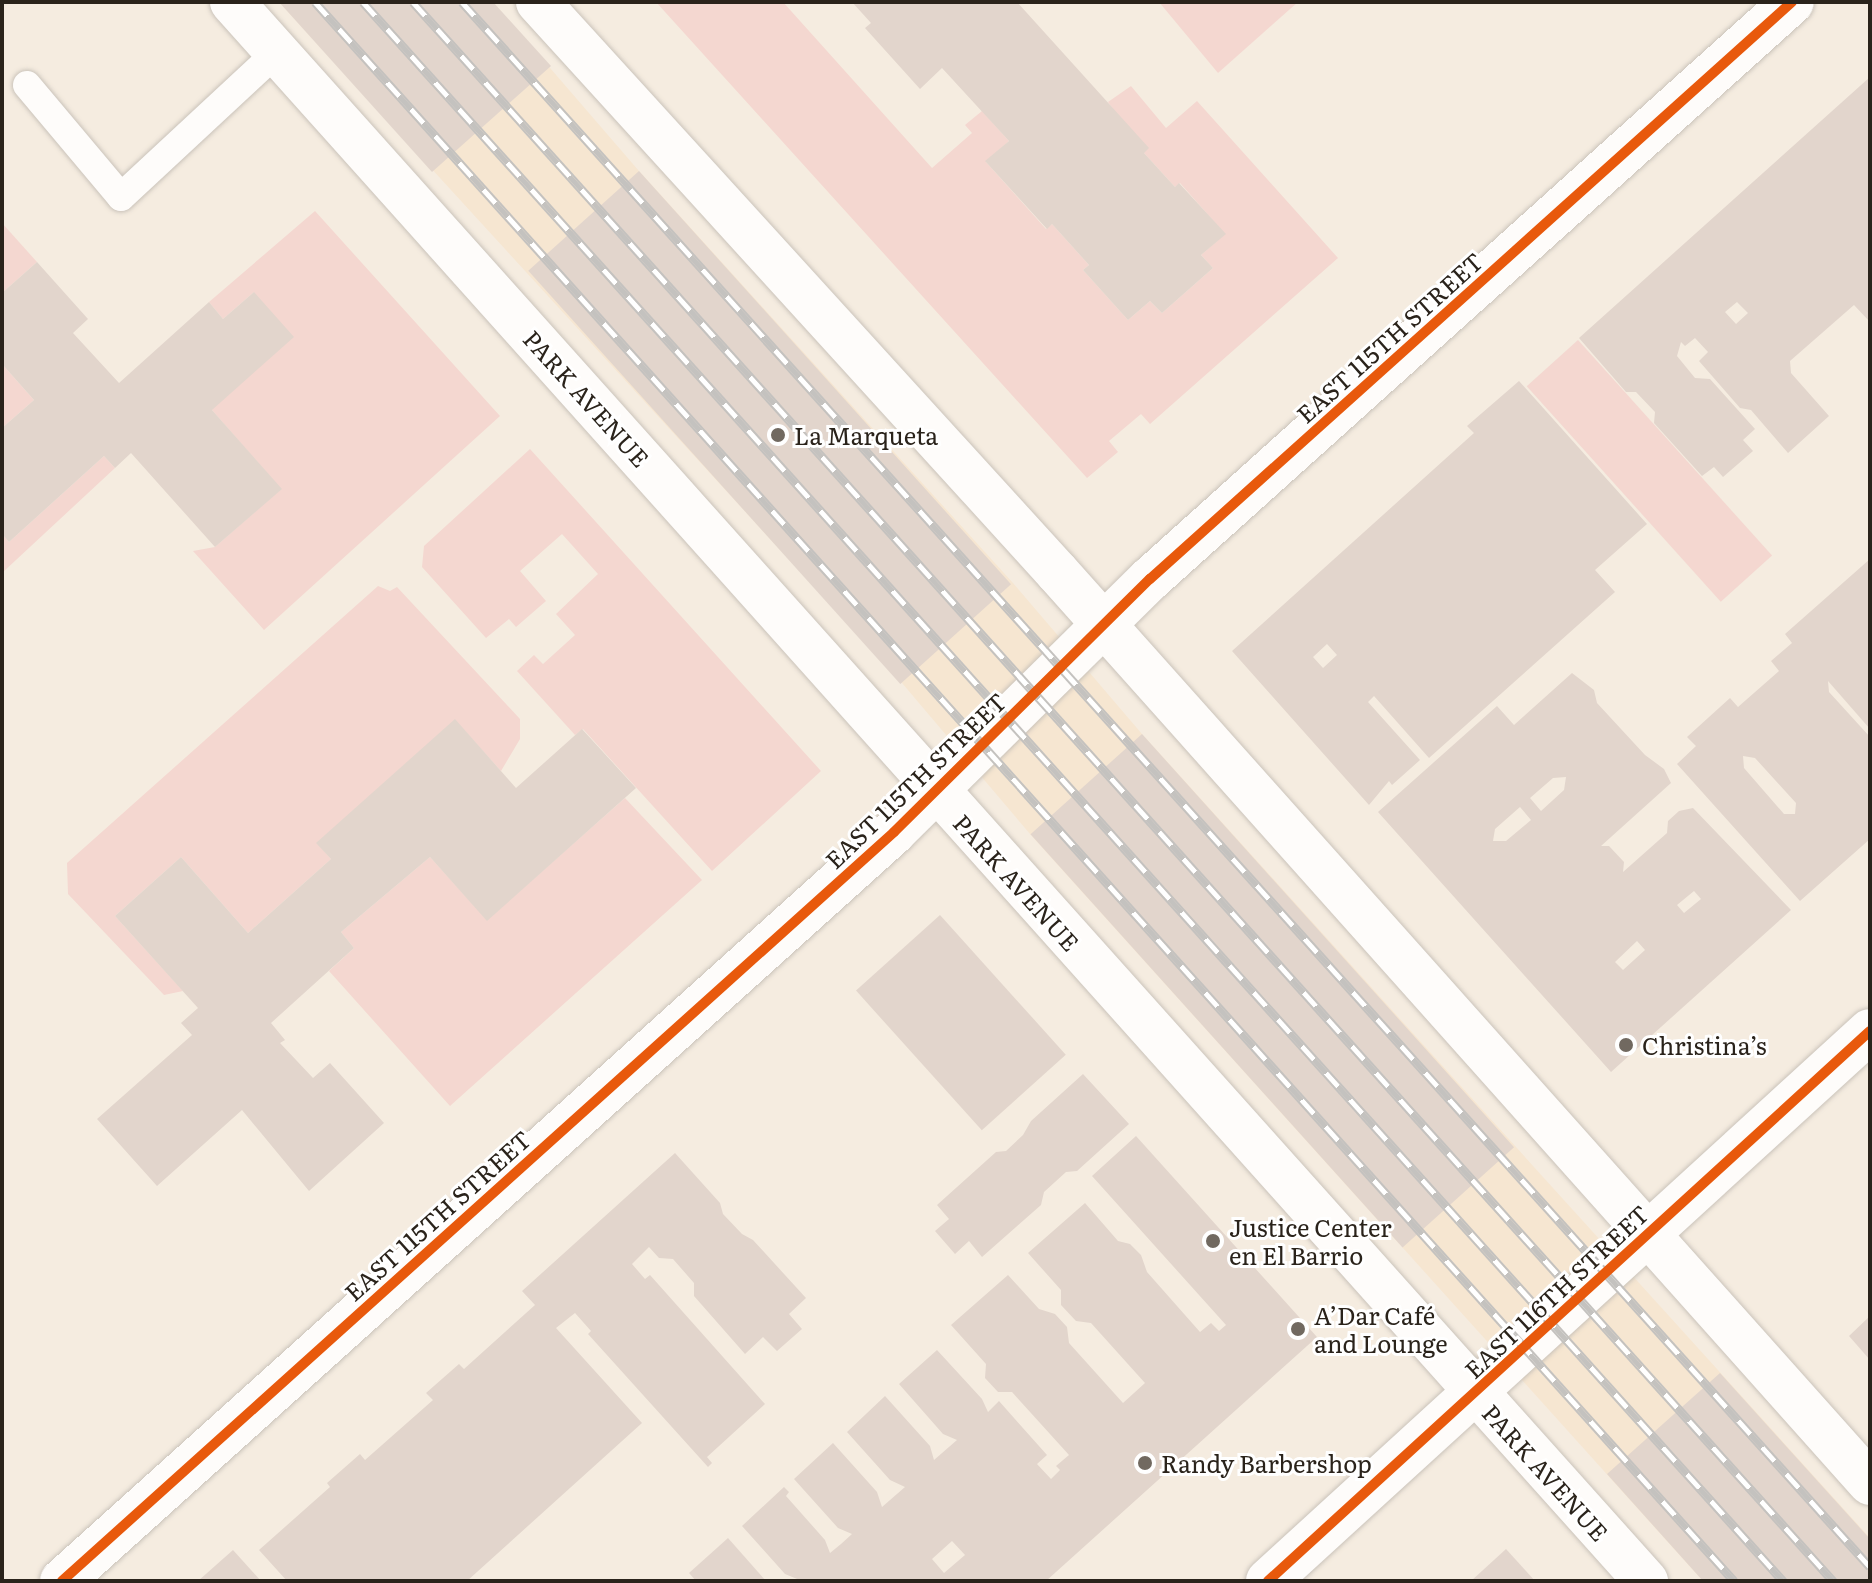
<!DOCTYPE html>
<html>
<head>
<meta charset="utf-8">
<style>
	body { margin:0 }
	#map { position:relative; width:1872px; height:1583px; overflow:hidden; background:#f5ece0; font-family:Literata,serif }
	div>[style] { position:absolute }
	.built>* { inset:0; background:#f6e6d1 }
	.green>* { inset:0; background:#f4d7d0; transform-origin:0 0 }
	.building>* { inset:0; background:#e2d5cc; transform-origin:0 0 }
	.roads { filter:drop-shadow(0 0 2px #cac3ba) drop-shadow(0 0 2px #cac3ba) }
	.lane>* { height:28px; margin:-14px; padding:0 14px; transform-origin:14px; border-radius:14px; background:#fefcfa }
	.street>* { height:44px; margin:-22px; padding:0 22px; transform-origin:22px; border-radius:22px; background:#fefcfa }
	.secondary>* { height:44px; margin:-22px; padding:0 22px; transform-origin:22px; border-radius:22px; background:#fefcfa }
	.primary>* { height:44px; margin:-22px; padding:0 22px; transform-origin:22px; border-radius:22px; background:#fefcfa }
	.rail>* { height:9px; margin-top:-4.5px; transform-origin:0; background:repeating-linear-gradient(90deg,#fff 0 18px,#c4c2bf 0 36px); box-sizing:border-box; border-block:2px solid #c4c2bf }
	.cycleway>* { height:10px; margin:-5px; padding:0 5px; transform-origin:5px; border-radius:5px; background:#e8590c }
	.dots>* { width:22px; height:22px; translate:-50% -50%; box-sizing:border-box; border:4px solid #fff; border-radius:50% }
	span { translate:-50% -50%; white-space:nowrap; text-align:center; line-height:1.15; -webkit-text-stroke:6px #fff; paint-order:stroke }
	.street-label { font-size:24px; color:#2a231b }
	.poi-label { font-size:24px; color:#2a231b }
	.left { translate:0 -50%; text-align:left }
	.frame { position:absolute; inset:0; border:4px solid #2a231b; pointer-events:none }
</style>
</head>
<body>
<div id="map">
	<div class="built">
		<i style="clip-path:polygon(279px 2px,493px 2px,639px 171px,1013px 583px,1142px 734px,1870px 1538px,1870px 1581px,1703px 1581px,1030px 834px,902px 683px)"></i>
	</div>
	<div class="green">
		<i style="clip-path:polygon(656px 2px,783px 2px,932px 168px,972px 133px,965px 125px,982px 111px,1009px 141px,986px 162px,1046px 229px,1052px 224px,1089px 265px,1083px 270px,1128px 320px,1150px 301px,1162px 313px,1213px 268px,1201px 255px,1225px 234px,1180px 183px,1175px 187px,1144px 153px,1108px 102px,1131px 86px,1166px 128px,1197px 101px,1338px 258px,1150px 424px,1141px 414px,1109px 441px,1118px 452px,1087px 478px)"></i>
		<i style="clip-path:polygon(1159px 2px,1298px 2px,1218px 73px)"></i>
		<i style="clip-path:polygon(315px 211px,500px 416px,264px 630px,193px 551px,215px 547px,281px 489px,212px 410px,254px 292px,223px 319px,209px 302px)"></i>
		<i style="clip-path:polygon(2px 223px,37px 262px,2px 293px)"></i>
		<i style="left:1578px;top:340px;width:290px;height:69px;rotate:48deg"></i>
		<i style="clip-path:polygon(2px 364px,34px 400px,2px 428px)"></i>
		<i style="clip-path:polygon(530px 449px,821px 771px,712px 871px,583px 729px,575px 735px,517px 671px,534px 655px,543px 664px,575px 635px,556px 614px,598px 574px,562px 534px,520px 571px,546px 601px,516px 627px,509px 619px,486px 638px,422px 567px,424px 546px)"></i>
		<i style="clip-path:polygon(104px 456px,115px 468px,2px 573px,2px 534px,9px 542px)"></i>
		<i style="clip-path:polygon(378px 586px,390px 591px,397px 587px,520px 719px,520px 739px,501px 771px,455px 720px,317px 843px,331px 859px,248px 933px,181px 857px,115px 916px,183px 991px,164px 995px,68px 894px,67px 863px)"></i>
		<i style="clip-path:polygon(625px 798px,702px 880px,450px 1106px,329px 971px,354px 948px,341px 932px,430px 857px,487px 920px)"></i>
	</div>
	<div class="building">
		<i style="clip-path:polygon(279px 2px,493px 2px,551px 66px,432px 172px)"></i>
		<i style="clip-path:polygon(852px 2px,1017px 2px,1149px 148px,1144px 153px,1175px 187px,1179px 183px,1226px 234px,1201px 255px,1213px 268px,1162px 313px,1150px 301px,1128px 320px,1083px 270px,1089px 265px,1052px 224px,1047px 229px,985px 161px,1009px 141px,942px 68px,920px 89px,865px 28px,871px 23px)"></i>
		<i style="clip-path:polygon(evenodd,1870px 77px,1870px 322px,1854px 305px,1790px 361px,1791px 373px,1829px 416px,1788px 453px,1751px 410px,1740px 408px,1699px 361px,1708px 352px,1695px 338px,1685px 346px,1681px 342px,1677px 356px,1695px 378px,1710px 379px,1755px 429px,1743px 440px,1753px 451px,1723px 477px,1714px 467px,1702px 476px,1654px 423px,1655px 412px,1636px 392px,1626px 392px,1579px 338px,1870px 77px,1737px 302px,1748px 313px,1736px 324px,1725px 312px,1737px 302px)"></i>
		<i style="left:639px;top:171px;width:556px;height:149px;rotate:48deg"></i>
		<i style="clip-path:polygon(37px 262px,88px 319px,73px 333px,119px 383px,209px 302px,223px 319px,254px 292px,294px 337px,212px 410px,282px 489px,215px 547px,131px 453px,115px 468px,104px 456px,9px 542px,2px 534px,2px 428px,34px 400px,2px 364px,2px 293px)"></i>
		<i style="clip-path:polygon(evenodd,1519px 381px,1647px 524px,1595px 570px,1615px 592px,1429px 758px,1374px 696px,1368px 702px,1420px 760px,1392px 785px,1389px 781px,1369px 805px,1232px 651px,1474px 433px,1467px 426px,1519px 381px,1327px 644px,1337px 655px,1323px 668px,1313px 657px,1327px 644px)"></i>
		<i style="clip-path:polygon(evenodd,1870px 559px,1870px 729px,1828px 681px,1829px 692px,1870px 737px,1870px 839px,1800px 901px,1677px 764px,1696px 746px,1687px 737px,1730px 698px,1738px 707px,1779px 671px,1771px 661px,1792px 643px,1785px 634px,1870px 559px,1743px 756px,1755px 758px,1796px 803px,1795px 814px,1784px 814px,1744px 768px,1743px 756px)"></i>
		<i style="clip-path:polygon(evenodd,1572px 673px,1594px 690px,1597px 703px,1645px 755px,1664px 769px,1671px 783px,1601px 846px,1609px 846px,1624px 862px,1623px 872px,1667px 833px,1668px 821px,1679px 811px,1693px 808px,1791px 910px,1611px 1072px,1378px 812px,1497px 706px,1514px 725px,1572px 673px,1566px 777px,1564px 790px,1541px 811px,1530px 798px,1553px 778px,1566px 777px,1572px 673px,1520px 807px,1531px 820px,1506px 841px,1493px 841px,1495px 829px,1520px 807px,1572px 673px,1694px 891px,1701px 899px,1684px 913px,1677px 905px,1694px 891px,1572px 673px,1637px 941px,1645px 950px,1623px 970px,1615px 962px,1637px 941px)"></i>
		<i style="clip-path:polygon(455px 719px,516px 788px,582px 729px,636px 788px,487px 921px,430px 857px,341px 932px,354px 948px,271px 1023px,285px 1040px,280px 1043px,313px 1078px,330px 1063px,384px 1123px,309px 1191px,242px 1110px,157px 1186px,97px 1119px,192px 1035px,181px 1023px,198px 1008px,115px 916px,181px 857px,248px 933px,331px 859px,316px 843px)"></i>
		<i style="left:1142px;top:734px;width:556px;height:150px;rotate:48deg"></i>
		<i style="left:940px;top:915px;width:188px;height:113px;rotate:48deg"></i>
		<i style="clip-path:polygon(1083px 1074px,1129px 1124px,1077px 1171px,1066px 1172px,1044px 1192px,1041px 1205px,982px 1257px,969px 1241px,955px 1254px,935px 1231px,949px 1219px,937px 1205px,996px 1152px,1006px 1151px,1023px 1135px,1031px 1121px)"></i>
		<i style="clip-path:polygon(evenodd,1136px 1136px,1317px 1337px,1046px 1581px,802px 1581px,785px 1574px,742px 1526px,784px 1487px,789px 1492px,786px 1496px,825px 1540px,830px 1553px,841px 1544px,852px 1534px,838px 1528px,794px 1479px,833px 1443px,877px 1492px,882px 1507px,905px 1487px,890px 1480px,847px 1432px,885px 1396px,930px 1446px,934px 1460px,957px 1440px,943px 1434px,899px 1384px,937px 1350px,982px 1399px,988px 1412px,999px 1401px,1047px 1455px,1037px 1464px,1051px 1479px,1060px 1470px,1056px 1466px,1069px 1455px,1012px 1392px,998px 1392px,985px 1378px,986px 1364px,951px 1325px,1008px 1275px,1039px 1309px,1055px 1314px,1067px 1327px,1069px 1343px,1123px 1403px,1145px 1383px,1091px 1323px,1076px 1321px,1061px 1305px,1061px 1290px,1028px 1253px,1085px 1203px,1118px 1241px,1130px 1244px,1141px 1255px,1147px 1272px,1200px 1332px,1211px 1323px,1219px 1331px,1226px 1325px,1092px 1176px,1136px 1136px,952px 1541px,965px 1555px,944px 1573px,932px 1559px,952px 1541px)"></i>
		<i style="clip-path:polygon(675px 1153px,720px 1203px,723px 1214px,742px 1234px,753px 1240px,806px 1298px,789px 1314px,802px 1329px,777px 1351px,763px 1337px,745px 1354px,694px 1296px,694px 1283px,673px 1259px,659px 1258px,649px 1247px,632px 1264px,645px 1279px,650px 1275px,765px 1404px,707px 1457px,712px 1463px,708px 1467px,588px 1334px,591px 1331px,575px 1313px,556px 1328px,642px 1423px,467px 1581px,287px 1581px,259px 1550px,330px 1487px,327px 1483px,360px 1454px,365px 1460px,433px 1400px,426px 1393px,459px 1364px,464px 1369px,535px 1305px,522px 1291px)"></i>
		<i style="clip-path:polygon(1870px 1316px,1870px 1360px,1849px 1336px)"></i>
		<i style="clip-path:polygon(1720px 1373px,1870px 1539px,1870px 1581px,1703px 1581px,1607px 1474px)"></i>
		<i style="clip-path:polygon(728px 1538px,766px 1581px,696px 1581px,689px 1573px)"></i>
		<i style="clip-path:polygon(1506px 1549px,1535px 1581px,1471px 1581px)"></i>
		<i style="clip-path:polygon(233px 1550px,261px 1581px,198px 1581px)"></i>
	</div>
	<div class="roads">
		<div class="lane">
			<i style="left:27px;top:85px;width:146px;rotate:50deg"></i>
			<i style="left:121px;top:197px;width:213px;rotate:-42.9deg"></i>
		</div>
		<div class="street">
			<i style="left:62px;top:1581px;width:1119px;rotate:-41.99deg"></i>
			<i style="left:894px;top:832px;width:360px;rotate:-44.7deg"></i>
			<i style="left:1150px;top:579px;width:863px;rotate:-41.95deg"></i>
		</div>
		<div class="secondary">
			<i style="left:1268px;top:1581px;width:815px;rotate:-42.42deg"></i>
		</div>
		<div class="primary">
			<i style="left:232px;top:2px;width:2120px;rotate:48.16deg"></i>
			<i style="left:538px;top:2px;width:771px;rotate:47.68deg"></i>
			<i style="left:1057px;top:572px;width:1221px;rotate:48.25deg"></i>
		</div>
	</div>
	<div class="rail">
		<i style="left:315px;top:2px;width:2123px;rotate:48.05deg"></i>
		<i style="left:363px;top:2px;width:2124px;rotate:48.03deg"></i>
		<i style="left:413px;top:2px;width:2124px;rotate:48.03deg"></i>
		<i style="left:462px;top:2px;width:2105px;rotate:48.02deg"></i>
	</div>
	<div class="cycleway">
		<i style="left:62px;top:1581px;width:1119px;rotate:-41.99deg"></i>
		<i style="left:894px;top:832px;width:360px;rotate:-44.7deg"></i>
		<i style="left:1150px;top:579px;width:863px;rotate:-41.95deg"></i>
		<i style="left:1268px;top:1581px;width:815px;rotate:-42.42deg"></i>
	</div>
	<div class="dots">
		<i style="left:778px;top:435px;background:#716960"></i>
		<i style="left:1626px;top:1045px;background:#716960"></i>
		<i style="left:1213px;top:1241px;background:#716960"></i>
		<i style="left:1298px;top:1329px;background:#716960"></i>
		<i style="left:1145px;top:1463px;background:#716960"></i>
	</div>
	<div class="street-label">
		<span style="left:1389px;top:337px;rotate:-42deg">EAST 115TH STREET</span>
		<span style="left:587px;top:398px;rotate:48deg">PARK AVENUE</span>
		<span style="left:915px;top:780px;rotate:-44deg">EAST 115TH STREET</span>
		<span style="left:1017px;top:882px;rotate:48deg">PARK AVENUE</span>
		<span style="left:437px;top:1215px;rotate:-42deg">EAST 115TH STREET</span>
		<span style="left:1556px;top:1291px;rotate:-43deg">EAST 116TH STREET</span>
		<span style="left:1546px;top:1472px;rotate:48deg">PARK AVENUE</span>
	</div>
	<div class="poi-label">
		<span class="left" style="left:794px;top:435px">La Marqueta</span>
		<span class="left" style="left:1642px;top:1045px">Christina’s</span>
		<span class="left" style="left:1229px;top:1241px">Justice Center<br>en El Barrio</span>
		<span class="left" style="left:1314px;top:1329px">A’Dar Café<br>and Lounge</span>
		<span class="left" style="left:1161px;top:1463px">Randy Barbershop</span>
	</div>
	<div class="frame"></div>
</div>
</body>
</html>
